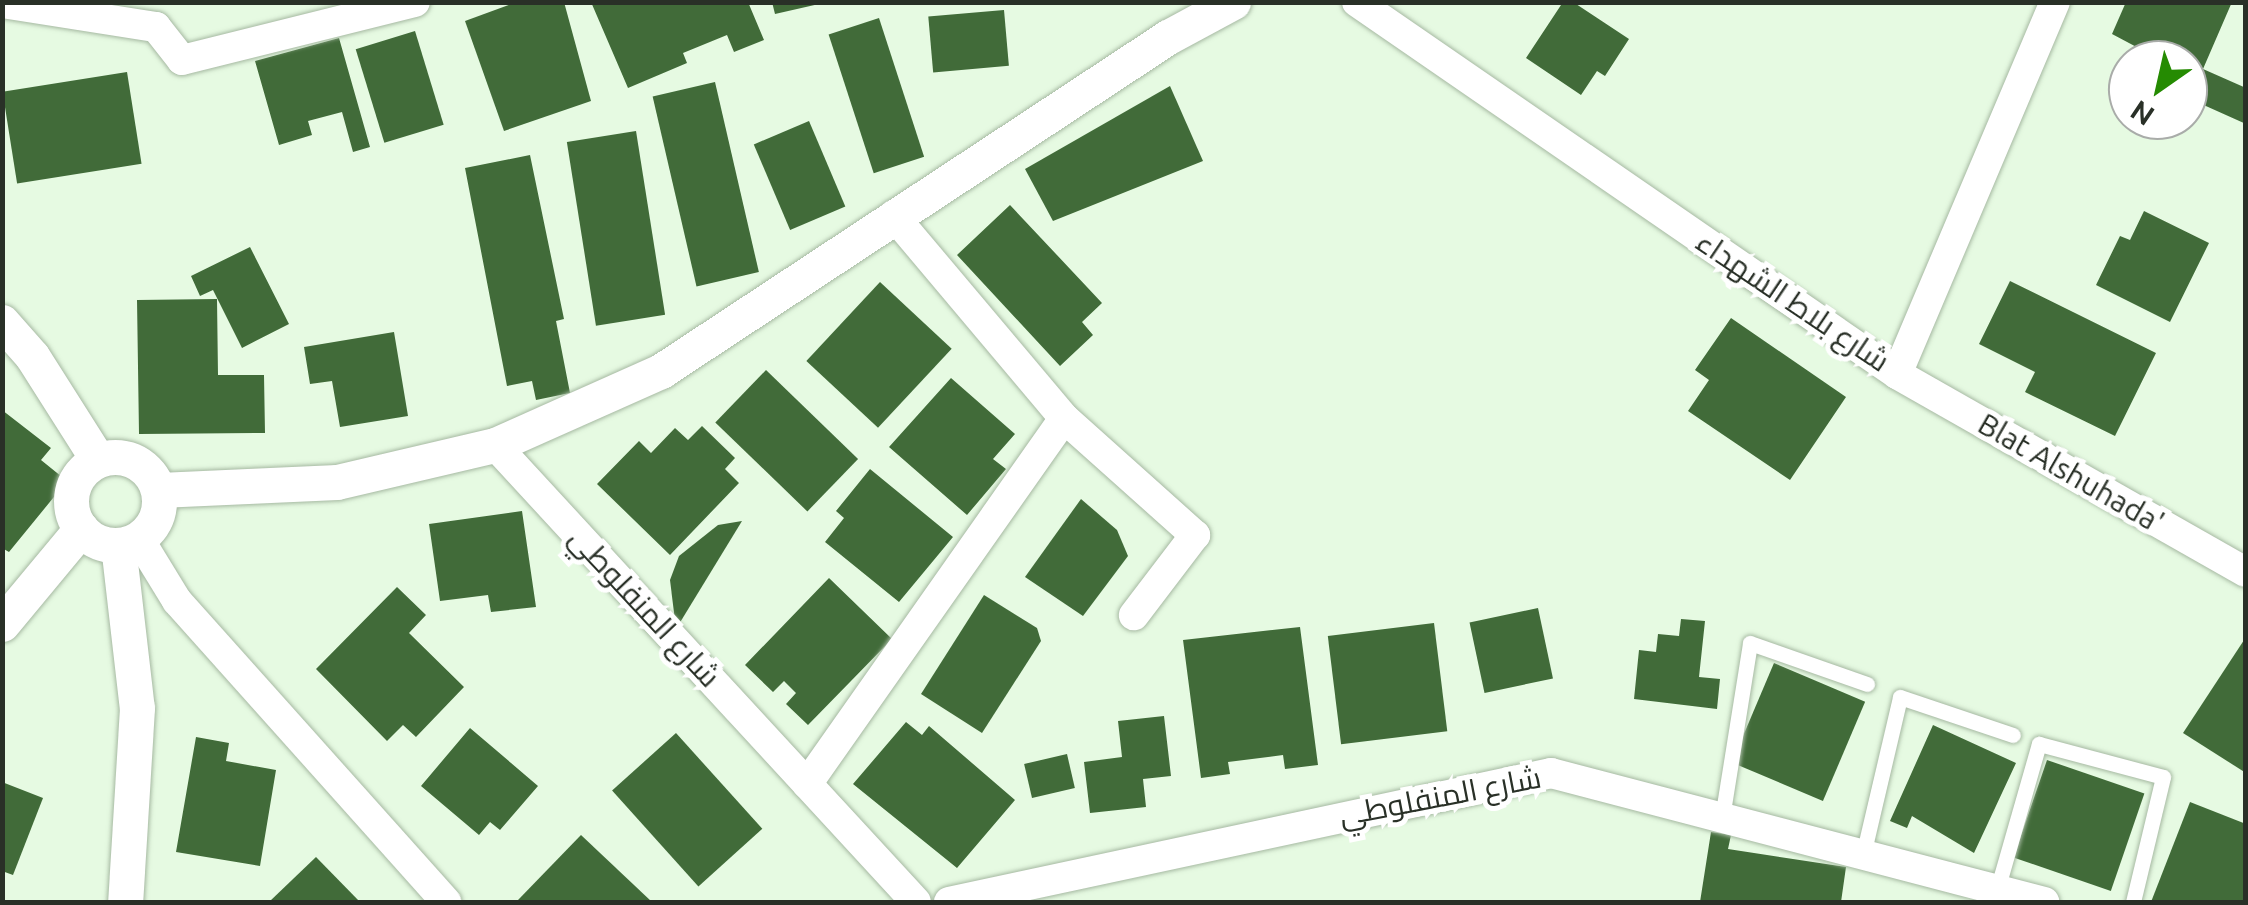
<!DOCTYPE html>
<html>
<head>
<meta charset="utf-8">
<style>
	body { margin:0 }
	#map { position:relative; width:2248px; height:905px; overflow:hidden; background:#e6fae2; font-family:Ubuntu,Cairo,sans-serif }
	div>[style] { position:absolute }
	.building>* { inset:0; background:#416b39; transform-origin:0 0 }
	.roads { filter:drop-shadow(0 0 2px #a6b9a2) drop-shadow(0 0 2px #a6b9a2) }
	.service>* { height:15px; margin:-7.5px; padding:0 7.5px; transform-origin:7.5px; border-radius:7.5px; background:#fff }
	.minor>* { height:30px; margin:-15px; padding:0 15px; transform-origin:15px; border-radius:15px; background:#fff }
	.tertiary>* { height:35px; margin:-17.5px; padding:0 17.5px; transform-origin:17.5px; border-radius:17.5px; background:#fff }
	.tertiary>.ring { margin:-17.5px; padding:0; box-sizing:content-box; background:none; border:35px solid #fff; border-radius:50% }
	span { translate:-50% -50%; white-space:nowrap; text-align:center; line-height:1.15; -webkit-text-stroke:10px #fff; paint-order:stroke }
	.street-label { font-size:30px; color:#293027 }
	.frame { position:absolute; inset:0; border:5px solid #293027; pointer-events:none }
	.north { position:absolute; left:2108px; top:40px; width:100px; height:100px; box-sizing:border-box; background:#fff; border:2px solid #a9aca9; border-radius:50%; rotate:214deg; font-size:28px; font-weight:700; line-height:40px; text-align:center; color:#293027 }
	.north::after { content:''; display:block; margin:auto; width:35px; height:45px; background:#258b02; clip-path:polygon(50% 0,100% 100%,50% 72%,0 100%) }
</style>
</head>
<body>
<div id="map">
	<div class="building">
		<i style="clip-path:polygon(517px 2px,564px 2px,591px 101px,504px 131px,465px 21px)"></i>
		<i style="clip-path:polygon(591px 2px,748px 2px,764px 40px,734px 52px,727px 35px,683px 53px,687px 63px,628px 88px)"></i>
		<i style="clip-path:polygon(772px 2px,819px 2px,819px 4px,775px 14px)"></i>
		<i style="clip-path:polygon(1563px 2px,1573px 2px,1629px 39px,1605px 76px,1597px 71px,1581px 95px,1526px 58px)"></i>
		<i style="clip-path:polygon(2126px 2px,2232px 2px,2203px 69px,2246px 88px,2246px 124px,2188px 98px,2188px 60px,2161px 60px,2112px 34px)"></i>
		<i style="left:1004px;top:10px;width:56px;height:76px;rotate:85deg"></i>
		<i style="left:879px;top:18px;width:146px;height:53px;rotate:72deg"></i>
		<i style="left:415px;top:31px;width:98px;height:62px;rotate:73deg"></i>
		<i style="clip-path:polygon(339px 38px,370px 147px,353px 152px,342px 112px,308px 121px,312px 135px,279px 145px,255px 61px)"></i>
		<i style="left:127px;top:72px;width:93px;height:126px;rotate:81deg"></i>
		<i style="left:715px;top:82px;width:195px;height:64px;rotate:77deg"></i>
		<i style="clip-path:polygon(1170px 86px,1203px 161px,1053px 221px,1025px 169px)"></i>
		<i style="left:809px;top:121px;width:93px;height:60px;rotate:67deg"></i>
		<i style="left:636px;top:131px;width:186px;height:70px;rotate:81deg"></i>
		<i style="clip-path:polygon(530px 155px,564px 319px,556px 321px,570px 393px,536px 400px,532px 381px,507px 386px,465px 168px)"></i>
		<i style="clip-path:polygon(1010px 205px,1102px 303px,1082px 322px,1093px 335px,1060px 366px,957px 255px)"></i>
		<i style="clip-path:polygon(2144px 211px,2209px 243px,2170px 322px,2096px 285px,2120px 236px,2130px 240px)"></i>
		<i style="clip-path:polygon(250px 247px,289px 324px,242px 348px,213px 290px,200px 296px,191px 276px)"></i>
		<i style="clip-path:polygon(2010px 281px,2156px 353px,2115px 436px,2025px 392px,2035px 372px,1979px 344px)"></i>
		<i style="left:880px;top:282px;width:98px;height:108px;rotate:43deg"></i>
		<i style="clip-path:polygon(217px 299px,218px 375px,264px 375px,265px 433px,139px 434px,137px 300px)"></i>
		<i style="clip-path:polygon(1731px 318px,1846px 397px,1790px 480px,1688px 411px,1709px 380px,1695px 370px)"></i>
		<i style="clip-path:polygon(394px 332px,408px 416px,340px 427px,332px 381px,310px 384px,304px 347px)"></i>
		<i style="left:766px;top:370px;width:128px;height:73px;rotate:44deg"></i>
		<i style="clip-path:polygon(951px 378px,1015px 434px,993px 459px,1006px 469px,967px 515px,889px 447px)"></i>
		<i style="clip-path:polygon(2px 410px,51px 448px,41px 460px,67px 481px,9px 552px,2px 548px)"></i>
		<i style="clip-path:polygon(702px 426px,735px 458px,725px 469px,739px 483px,670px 555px,597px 484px,639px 441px,651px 453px,675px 428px,688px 440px)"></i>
		<i style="clip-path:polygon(870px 469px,953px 537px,899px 602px,825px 542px,844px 518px,836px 511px)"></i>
		<i style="clip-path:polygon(1081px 499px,1117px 530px,1128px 556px,1083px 616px,1025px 577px)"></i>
		<i style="clip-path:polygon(522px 511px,536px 607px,491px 612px,488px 595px,440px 601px,429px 524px)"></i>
		<i style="clip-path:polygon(742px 521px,676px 629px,670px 580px,679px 556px,718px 525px)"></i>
		<i style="clip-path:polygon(829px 578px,892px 639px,808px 725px,786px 704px,796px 693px,784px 681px,773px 692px,745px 665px)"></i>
		<i style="clip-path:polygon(397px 587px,426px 615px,409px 633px,464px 687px,416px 737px,403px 725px,387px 741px,316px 669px)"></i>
		<i style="clip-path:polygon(984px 595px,1037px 628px,1041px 641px,982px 733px,921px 694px)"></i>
		<i style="left:1538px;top:608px;width:72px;height:70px;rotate:78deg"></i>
		<i style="clip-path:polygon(1681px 619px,1705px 621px,1699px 677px,1720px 679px,1717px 709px,1634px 699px,1639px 650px,1656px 652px,1658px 634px,1679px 636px)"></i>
		<i style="left:1434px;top:623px;width:109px;height:107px;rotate:83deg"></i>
		<i style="clip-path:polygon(1300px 627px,1318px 765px,1285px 769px,1283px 755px,1228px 762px,1230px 774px,1201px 778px,1183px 640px)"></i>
		<i style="clip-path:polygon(2246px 637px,2246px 773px,2183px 733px)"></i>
		<i style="left:1774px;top:663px;width:99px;height:108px;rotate:23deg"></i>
		<i style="clip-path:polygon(1164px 716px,1171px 776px,1143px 779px,1146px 807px,1090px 813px,1084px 762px,1122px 757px,1118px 721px)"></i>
		<i style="clip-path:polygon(906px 722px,922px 735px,929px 726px,1015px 800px,957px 868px,853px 784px)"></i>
		<i style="clip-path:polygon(1933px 725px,2016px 763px,1974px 853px,1912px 816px,1907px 828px,1890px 821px)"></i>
		<i style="clip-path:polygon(470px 728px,538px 786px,500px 830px,490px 822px,479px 835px,421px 786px)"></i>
		<i style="left:676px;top:733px;width:129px;height:86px;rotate:48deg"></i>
		<i style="clip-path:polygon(196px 737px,229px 743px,226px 761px,276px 770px,260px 866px,176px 852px)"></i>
		<i style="left:1067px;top:754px;width:35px;height:44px;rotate:77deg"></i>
		<i style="left:2047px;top:760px;width:103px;height:103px;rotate:19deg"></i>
		<i style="clip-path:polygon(2px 782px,43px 798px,13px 875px,2px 871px)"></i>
		<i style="clip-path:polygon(2190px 802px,2246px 824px,2246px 902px,2151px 902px)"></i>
		<i style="clip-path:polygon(1711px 832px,1731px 835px,1728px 849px,1846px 867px,1841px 902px,1700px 902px)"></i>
		<i style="clip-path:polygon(581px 835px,652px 902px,518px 900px)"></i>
		<i style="clip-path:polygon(316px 857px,360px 902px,269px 902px)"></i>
	</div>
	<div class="roads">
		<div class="service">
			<i style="left:1722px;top:818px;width:177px;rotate:-80.9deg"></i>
			<i style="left:1750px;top:643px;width:124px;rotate:19.3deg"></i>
			<i style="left:1863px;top:855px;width:162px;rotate:-76.8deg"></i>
			<i style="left:1900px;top:697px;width:119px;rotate:18.6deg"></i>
			<i style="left:1997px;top:890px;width:152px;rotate:-74deg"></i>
			<i style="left:2039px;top:744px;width:128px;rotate:14.9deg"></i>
			<i style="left:2163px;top:777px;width:129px;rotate:103.5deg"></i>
		</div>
		<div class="minor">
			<i style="left:1357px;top:2px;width:656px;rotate:34.56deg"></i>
			<i style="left:1897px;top:374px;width:404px;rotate:-67deg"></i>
			<i style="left:2px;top:3px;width:156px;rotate:8.9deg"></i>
			<i style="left:156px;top:27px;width:42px;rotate:51.8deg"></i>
			<i style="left:182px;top:60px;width:240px;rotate:-14deg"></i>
			<i style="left:1897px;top:374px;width:401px;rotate:29.6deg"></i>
			<i style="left:1064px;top:418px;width:176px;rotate:41.8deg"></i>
			<i style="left:1195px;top:535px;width:101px;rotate:127.3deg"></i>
			<i style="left:495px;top:445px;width:621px;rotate:47.35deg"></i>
			<i style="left:139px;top:539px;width:73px;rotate:58.5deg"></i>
			<i style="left:177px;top:601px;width:404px;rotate:48.2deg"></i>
			<i style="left:807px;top:784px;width:447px;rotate:-54.9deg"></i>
			<i style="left:1064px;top:418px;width:265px;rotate:-130.1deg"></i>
			<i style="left:949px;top:902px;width:616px;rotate:-12.09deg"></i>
			<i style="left:1551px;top:773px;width:510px;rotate:14.66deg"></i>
		</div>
		<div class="tertiary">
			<i style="left:2px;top:322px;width:45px;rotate:48.6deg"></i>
			<i style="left:32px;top:356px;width:123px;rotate:57.6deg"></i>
			<i class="ring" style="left:71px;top:457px;width:53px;height:53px"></i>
			<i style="left:159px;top:490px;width:178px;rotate:-2.6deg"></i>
			<i style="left:337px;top:482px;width:162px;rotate:-13.2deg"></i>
			<i style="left:495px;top:445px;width:182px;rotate:-24deg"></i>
			<i style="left:661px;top:371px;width:607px;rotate:-33.38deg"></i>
			<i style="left:1168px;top:37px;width:74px;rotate:-28.3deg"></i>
			<i style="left:118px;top:545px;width:164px;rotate:83.4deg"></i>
			<i style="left:137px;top:708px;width:194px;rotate:93.5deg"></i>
			<i style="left:2px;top:624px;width:124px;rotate:-50.3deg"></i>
		</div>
	</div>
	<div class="street-label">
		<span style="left:1793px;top:301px;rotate:34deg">شارع بلاط الشهداء</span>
		<span style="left:2071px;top:473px;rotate:30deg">Blat Alshuhada'</span>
		<span style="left:645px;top:607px;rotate:47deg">شارع المنفلوطي</span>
		<span style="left:1440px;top:796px;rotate:-11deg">شارع المنفلوطي</span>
	</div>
	<div class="frame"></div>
	<div class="north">N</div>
</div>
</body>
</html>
